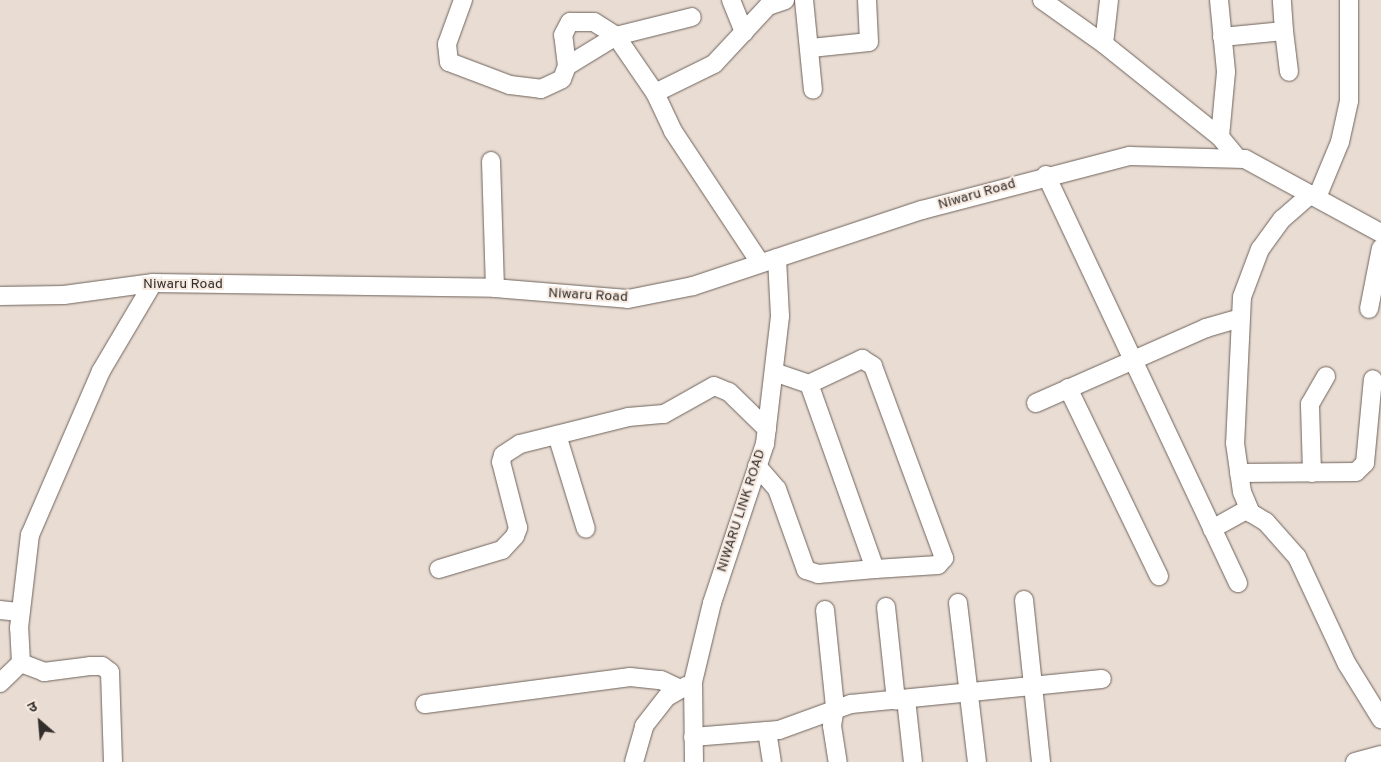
<!DOCTYPE html>
<html>
<head>
<meta charset="utf-8">
<style>
	body { margin:0 }
	#map { position:relative; width:1381px; height:762px; overflow:hidden; background:#e9dcd3; font-family:Overpass,"Noto Sans Devanagari",sans-serif }
	div>[style] { position:absolute }
	.roads { filter:drop-shadow(0 0 1px #6e635b) drop-shadow(0 0 1px #6e635b) }
	.minor>* { height:18px; margin:-9px; padding:0 9px; transform-origin:9px; border-radius:9px; background:#fff }
	span { translate:-50% -50%; white-space:nowrap; text-align:center; line-height:1.15; -webkit-text-stroke:4px #f6e9e0; paint-order:stroke }
	.street-label { font-size:14px; color:#332e2b }
	.north { position:absolute; left:15px; top:697px; width:50px; height:50px; -webkit-text-stroke:4px #f6e9e0; paint-order:stroke; rotate:333deg; font-size:14px; font-weight:700; line-height:20px; text-align:center; color:#332e2b }
	.north::after { content:''; display:block; margin:auto; width:18px; height:22px; background:#332e2b; clip-path:polygon(50% 0,100% 100%,50% 72%,0 100%) }
</style>
</head>
<body>
<div id="map">
	<div class="roads">
		<div class="minor">
			<i style="left:463px;top:0;width:47px;rotate:110deg"></i>
			<i style="left:447px;top:44px;width:18px;rotate:84deg"></i>
			<i style="left:449px;top:62px;width:65px;rotate:20.7deg"></i>
			<i style="left:510px;top:85px;width:31px;rotate:7deg"></i>
			<i style="left:541px;top:89px;width:23px;rotate:-25deg"></i>
			<i style="left:562px;top:79px;width:14px;rotate:-69deg"></i>
			<i style="left:567px;top:66px;width:57px;rotate:-31.5deg"></i>
			<i style="left:616px;top:36px;width:69px;rotate:55.6deg"></i>
			<i style="left:731px;top:0;width:35px;rotate:68deg"></i>
			<i style="left:804px;top:0;width:90px;rotate:84.3deg"></i>
			<i style="left:1042px;top:0;width:76px;rotate:35.4deg"></i>
			<i style="left:1109px;top:0;width:44px;rotate:96.5deg"></i>
			<i style="left:1104px;top:44px;width:149px;rotate:38.7deg"></i>
			<i style="left:1220px;top:137px;width:26px;rotate:50deg"></i>
			<i style="left:1219px;top:0;width:72px;rotate:84.4deg"></i>
			<i style="left:1226px;top:72px;width:65px;rotate:95.3deg"></i>
			<i style="left:1284px;top:31px;width:41px;rotate:83deg"></i>
			<i style="left:1222px;top:37px;width:62px;rotate:-5.5deg"></i>
			<i style="left:1284px;top:31px;width:31px;rotate:-94deg"></i>
			<i style="left:811px;top:48px;width:58px;rotate:-5.9deg"></i>
			<i style="left:869px;top:42px;width:42px;rotate:-92.7deg"></i>
			<i style="left:567px;top:66px;width:31px;rotate:-97deg"></i>
			<i style="left:563px;top:35px;width:15px;rotate:-62deg"></i>
			<i style="left:570px;top:22px;width:24px"></i>
			<i style="left:594px;top:22px;width:26px;rotate:32deg"></i>
			<i style="left:616px;top:36px;width:78px;rotate:-14deg"></i>
			<i style="left:491px;top:161px;width:127px;rotate:88.2deg"></i>
			<i style="left:1046px;top:175px;width:451px;rotate:64.8deg"></i>
			<i style="left:1311px;top:194px;width:38px;rotate:139deg"></i>
			<i style="left:1282px;top:219px;width:37px;rotate:126deg"></i>
			<i style="left:1260px;top:249px;width:51px;rotate:110.6deg"></i>
			<i style="left:1242px;top:297px;width:146px;rotate:92.7deg"></i>
			<i style="left:1235px;top:443px;width:49px;rotate:81.9deg"></i>
			<i style="left:1242px;top:492px;width:23px;rotate:67deg"></i>
			<i style="left:1251px;top:513px;width:17px;rotate:31deg"></i>
			<i style="left:1266px;top:522px;width:47px;rotate:48.5deg"></i>
			<i style="left:1297px;top:557px;width:118px;rotate:65deg"></i>
			<i style="left:1347px;top:664px;width:65px;rotate:58.3deg"></i>
			<i style="left:1318px;top:195px;width:57px;rotate:-67.5deg"></i>
			<i style="left:1340px;top:142px;width:42px;rotate:-77.6deg"></i>
			<i style="left:1349px;top:101px;width:101px;rotate:-90deg"></i>
			<i style="left:759px;top:261px;width:156px;rotate:-123.5deg"></i>
			<i style="left:673px;top:131px;width:42px;rotate:-115.3deg"></i>
			<i style="left:655px;top:93px;width:66px;rotate:-26.2deg"></i>
			<i style="left:714px;top:64px;width:79px;rotate:-47deg"></i>
			<i style="left:768px;top:6px;width:18px;rotate:-19deg"></i>
			<i style="left:0;top:296px;width:64px;rotate:-0.9deg"></i>
			<i style="left:64px;top:295px;width:90px;rotate:-7.7deg"></i>
			<i style="left:153px;top:283px;width:342px;rotate:0.8deg"></i>
			<i style="left:495px;top:288px;width:133px;rotate:4.7deg"></i>
			<i style="left:628px;top:299px;width:66px;rotate:-11.3deg"></i>
			<i style="left:693px;top:286px;width:241px;rotate:-18.4deg"></i>
			<i style="left:922px;top:210px;width:215px;rotate:-14.6deg"></i>
			<i style="left:1130px;top:156px;width:115px;rotate:1.5deg"></i>
			<i style="left:1245px;top:159px;width:155px;rotate:28.6deg"></i>
			<i style="left:1369px;top:309px;width:62px;rotate:-78.9deg"></i>
			<i style="left:809px;top:384px;width:59px;rotate:-25.3deg"></i>
			<i style="left:862px;top:359px;width:13px;rotate:32deg"></i>
			<i style="left:873px;top:366px;width:205px;rotate:69.7deg"></i>
			<i style="left:944px;top:558px;width:9px;rotate:131deg"></i>
			<i style="left:938px;top:565px;width:63px;rotate:176.4deg"></i>
			<i style="left:1068px;top:388px;width:209px;rotate:64.2deg"></i>
			<i style="left:1036px;top:403px;width:186px;rotate:-23.8deg"></i>
			<i style="left:1206px;top:328px;width:32px;rotate:-16deg"></i>
			<i style="left:557px;top:435px;width:98px;rotate:72.9deg"></i>
			<i style="left:757px;top:466px;width:30px;rotate:49deg"></i>
			<i style="left:777px;top:489px;width:86px;rotate:70.3deg"></i>
			<i style="left:806px;top:570px;width:13px;rotate:18deg"></i>
			<i style="left:818px;top:574px;width:57px;rotate:-5deg"></i>
			<i style="left:875px;top:569px;width:196px;rotate:-109.6deg"></i>
			<i style="left:809px;top:384px;width:37px;rotate:-161deg"></i>
			<i style="left:1239px;top:473px;width:117px;rotate:-0.5deg"></i>
			<i style="left:1356px;top:472px;width:13px;rotate:-45deg"></i>
			<i style="left:1365px;top:463px;width:84px;rotate:-84.6deg"></i>
			<i style="left:1312px;top:473px;width:69px;rotate:-91.7deg"></i>
			<i style="left:1310px;top:404px;width:32px;rotate:-60deg"></i>
			<i style="left:1212px;top:529px;width:41px;rotate:-29.1deg"></i>
			<i style="left:439px;top:569px;width:66px;rotate:-16.8deg"></i>
			<i style="left:502px;top:550px;width:19px;rotate:-47deg"></i>
			<i style="left:515px;top:536px;width:9px;rotate:-69deg"></i>
			<i style="left:518px;top:528px;width:68px;rotate:-104.4deg"></i>
			<i style="left:501px;top:462px;width:7px;rotate:-74deg"></i>
			<i style="left:503px;top:455px;width:20px;rotate:-33deg"></i>
			<i style="left:520px;top:444px;width:111px;rotate:-14deg"></i>
			<i style="left:628px;top:417px;width:36px;rotate:-5deg"></i>
			<i style="left:664px;top:414px;width:57px;rotate:-29.2deg"></i>
			<i style="left:714px;top:386px;width:16px;rotate:22deg"></i>
			<i style="left:729px;top:392px;width:53px;rotate:44.2deg"></i>
			<i style="left:1024px;top:600px;width:163px;rotate:84deg"></i>
			<i style="left:958px;top:603px;width:160px;rotate:83.2deg"></i>
			<i style="left:886px;top:607px;width:94px;rotate:83.9deg"></i>
			<i style="left:0;top:610px;width:20px;rotate:6deg"></i>
			<i style="left:825px;top:610px;width:98px;rotate:84.1deg"></i>
			<i style="left:835px;top:707px;width:19px;rotate:99deg"></i>
			<i style="left:832px;top:726px;width:36px;rotate:81deg"></i>
			<i style="left:21px;top:663px;width:25px;rotate:21deg"></i>
			<i style="left:44px;top:672px;width:46px;rotate:-7.4deg"></i>
			<i style="left:90px;top:666px;width:12px"></i>
			<i style="left:102px;top:666px;width:10px;rotate:37deg"></i>
			<i style="left:110px;top:672px;width:90px;rotate:88.1deg"></i>
			<i style="left:0;top:683px;width:29px;rotate:-44deg"></i>
			<i style="left:21px;top:663px;width:35px;rotate:-93deg"></i>
			<i style="left:19px;top:628px;width:94px;rotate:-83.3deg"></i>
			<i style="left:30px;top:535px;width:179px;rotate:-66.6deg"></i>
			<i style="left:101px;top:371px;width:102px;rotate:-59.4deg"></i>
			<i style="left:906px;top:699px;width:63px;rotate:83.7deg"></i>
			<i style="left:425px;top:704px;width:207px;rotate:-7.5deg"></i>
			<i style="left:630px;top:677px;width:31px;rotate:6deg"></i>
			<i style="left:661px;top:680px;width:21px;rotate:25deg"></i>
			<i style="left:767px;top:731px;width:31px;rotate:81deg"></i>
			<i style="left:693px;top:737px;width:86px;rotate:-4.7deg"></i>
			<i style="left:779px;top:730px;width:77px;rotate:-19.9deg"></i>
			<i style="left:851px;top:704px;width:252px;rotate:-5.7deg"></i>
			<i style="left:634px;top:762px;width:37px;rotate:-74deg"></i>
			<i style="left:644px;top:726px;width:37px;rotate:-52deg"></i>
			<i style="left:667px;top:697px;width:22px;rotate:-30deg"></i>
			<i style="left:694px;top:762px;width:80px;rotate:-90.7deg"></i>
			<i style="left:693px;top:682px;width:81px;rotate:-76.5deg"></i>
			<i style="left:712px;top:603px;width:168px;rotate:-71.6deg"></i>
			<i style="left:765px;top:444px;width:129px;rotate:-83.3deg"></i>
			<i style="left:780px;top:316px;width:58px;rotate:-93deg"></i>
			<i style="left:1355px;top:762px;width:27px;rotate:-15deg"></i>
		</div>
	</div>
	<div class="street-label">
		<span style="left:977px;top:195px;rotate:-16deg">Niwaru Road</span>
		<span style="left:183px;top:285px">Niwaru Road</span>
		<span style="left:588px;top:296px;rotate:3deg">Niwaru Road</span>
		<span style="left:742px;top:511px;rotate:-72deg">NIWARU LINK ROAD</span>
	</div>
	<div class="north">उ</div>
</div>
</body>
</html>
